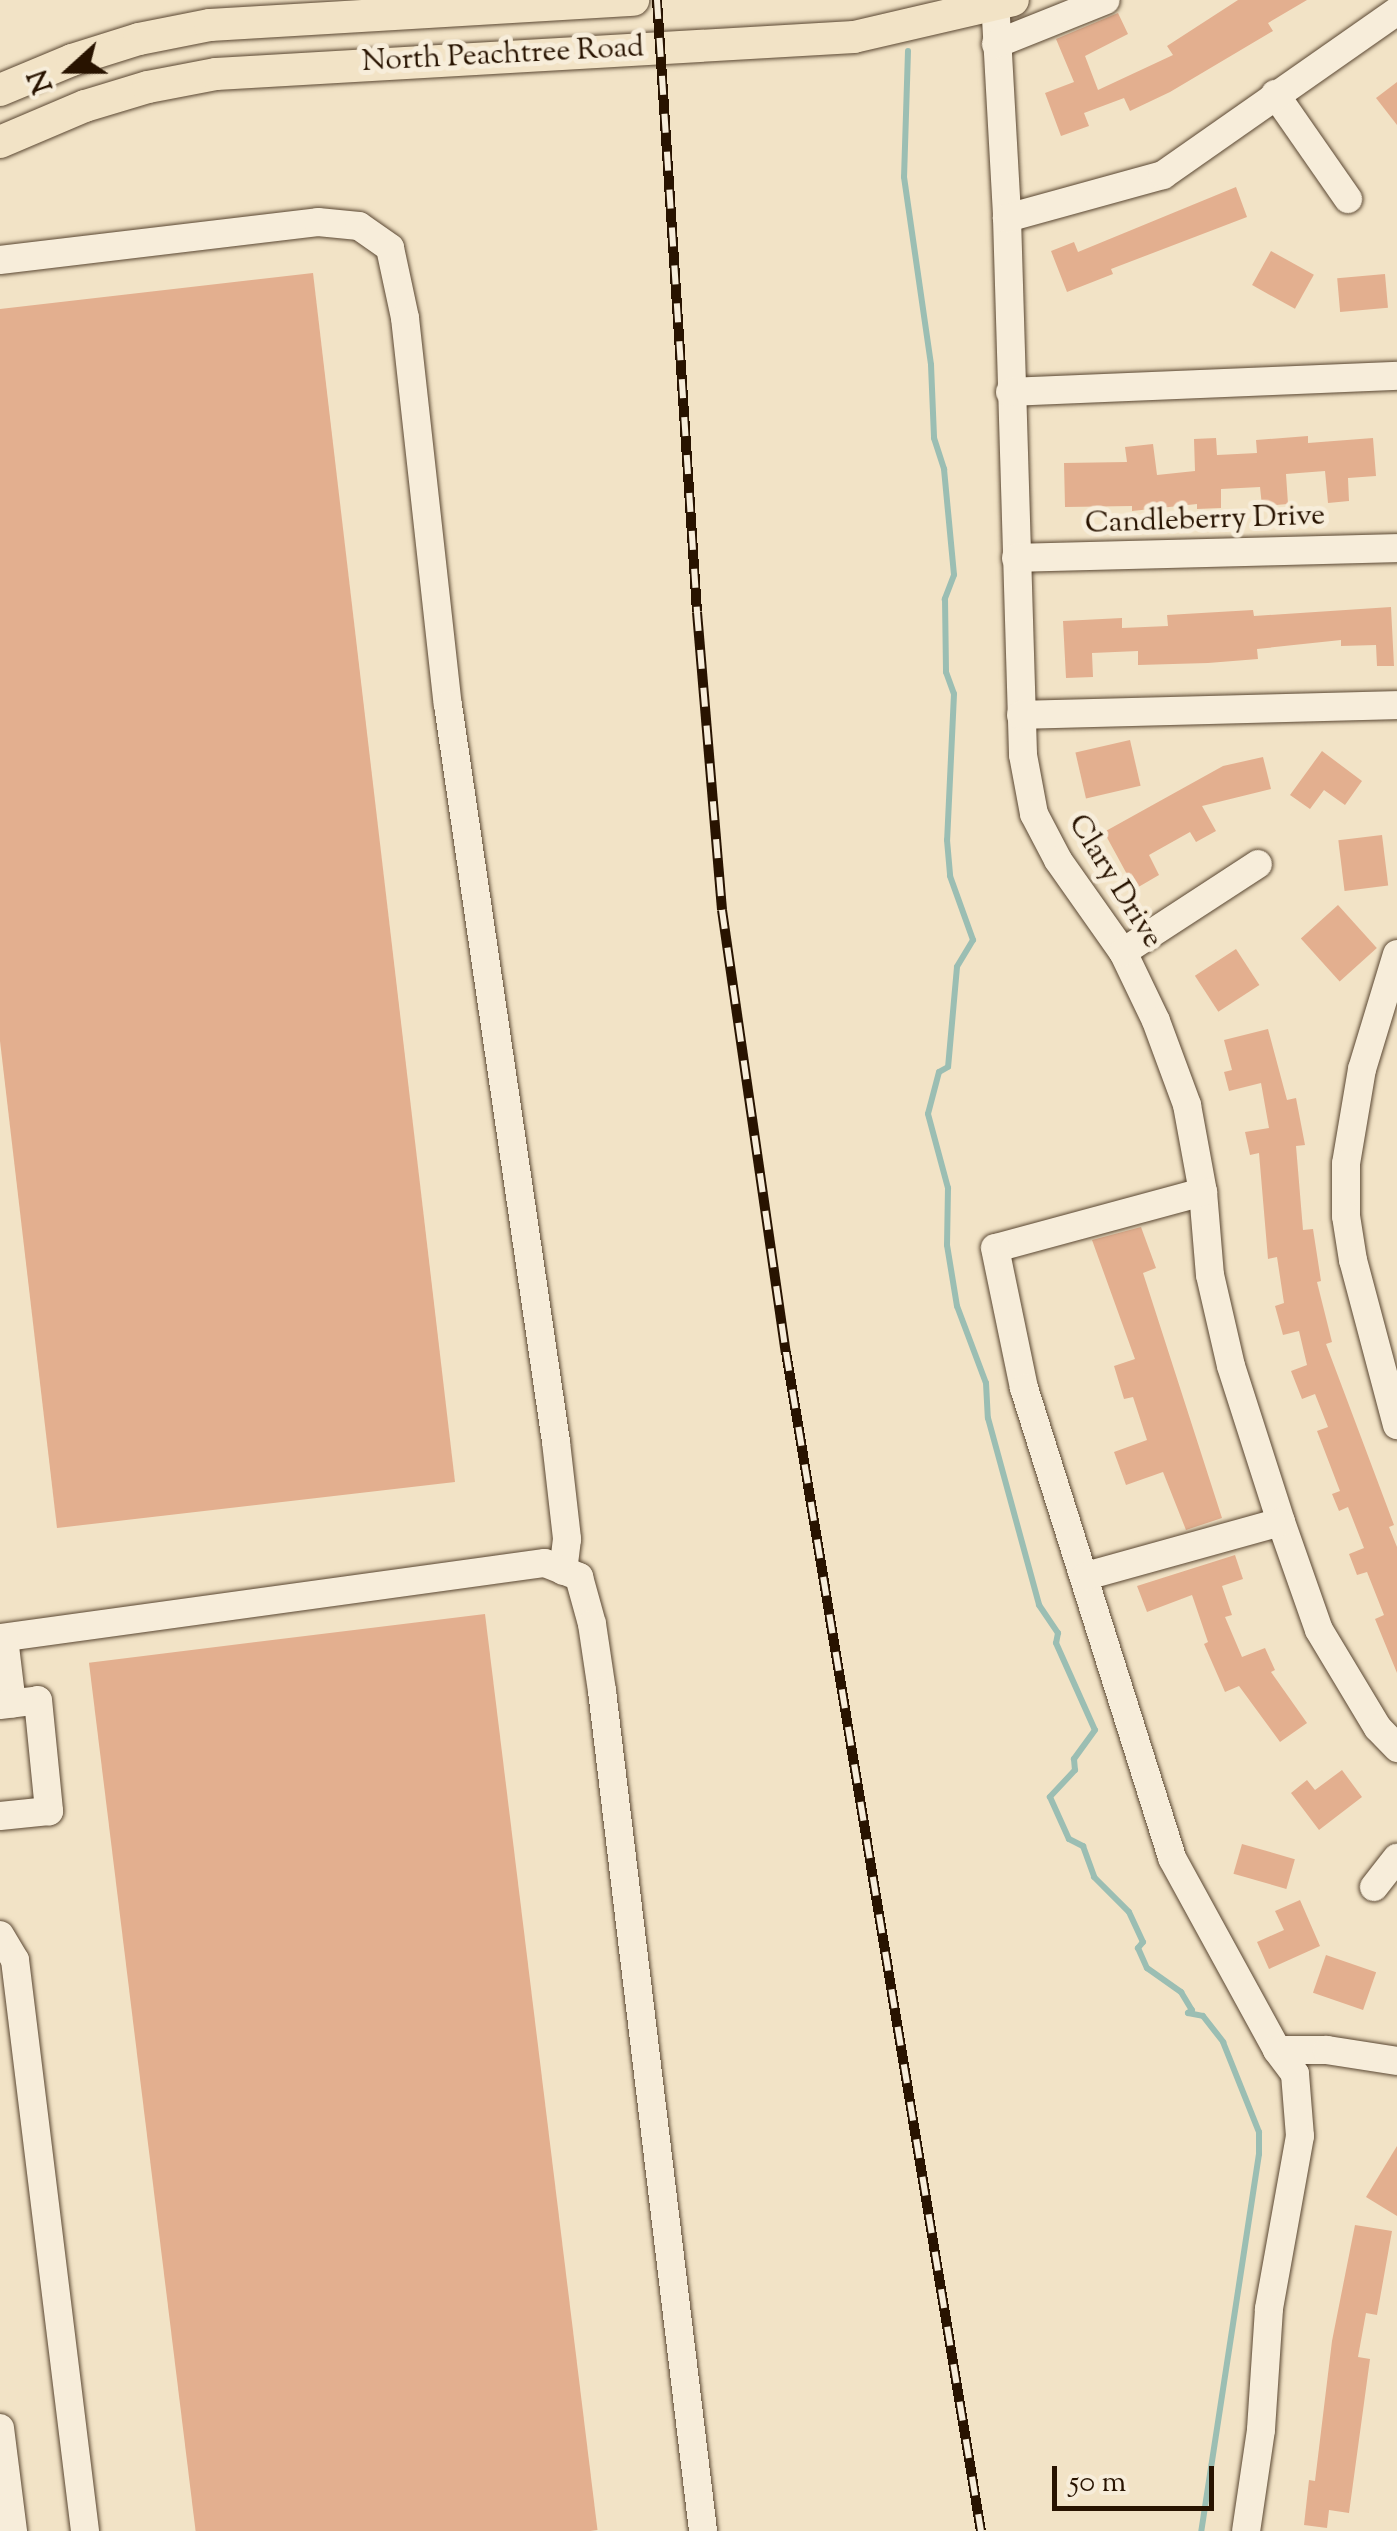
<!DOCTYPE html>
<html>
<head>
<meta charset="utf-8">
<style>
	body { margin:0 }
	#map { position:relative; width:1397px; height:2531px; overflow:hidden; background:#f2e3c6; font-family:"Sorts Mill Goudy",serif }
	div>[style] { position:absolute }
	.stream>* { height:6px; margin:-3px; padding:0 3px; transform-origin:3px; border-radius:3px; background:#9bbeb3 }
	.building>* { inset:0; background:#e3af8f; transform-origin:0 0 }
	.roads { filter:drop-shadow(0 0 2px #5a4732) drop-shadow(0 0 2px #5a4732) }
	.minor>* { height:28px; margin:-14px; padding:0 14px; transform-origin:14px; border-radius:14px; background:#f7edda }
	.major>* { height:32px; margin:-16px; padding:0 16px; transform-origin:16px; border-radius:16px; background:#f2e3c6 }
	.rail>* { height:10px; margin-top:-5px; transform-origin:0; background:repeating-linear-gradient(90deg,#f7edda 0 19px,#281300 0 38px); box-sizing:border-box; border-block:2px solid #281300 }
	span { translate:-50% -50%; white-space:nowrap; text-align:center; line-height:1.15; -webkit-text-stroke:10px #f7edda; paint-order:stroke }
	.street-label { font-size:30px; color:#281300 }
	.north { position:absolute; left:20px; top:20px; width:100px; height:100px; -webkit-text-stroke:8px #f7edda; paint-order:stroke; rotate:249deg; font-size:28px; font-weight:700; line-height:40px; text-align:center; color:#281300 }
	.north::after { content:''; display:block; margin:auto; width:35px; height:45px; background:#281300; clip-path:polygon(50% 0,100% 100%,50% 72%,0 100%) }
	.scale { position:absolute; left:1052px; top:2466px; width:162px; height:45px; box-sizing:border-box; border:5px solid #281300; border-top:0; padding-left:12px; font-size:30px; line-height:35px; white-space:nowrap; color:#281300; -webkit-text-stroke:8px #f7edda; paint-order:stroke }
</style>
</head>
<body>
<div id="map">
	<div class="stream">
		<i style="left:908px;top:51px;width:126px;rotate:91.8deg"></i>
		<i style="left:904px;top:177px;width:190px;rotate:81.8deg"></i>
		<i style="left:931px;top:365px;width:73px;rotate:87.6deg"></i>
		<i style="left:934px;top:438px;width:33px;rotate:72deg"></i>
		<i style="left:944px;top:469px;width:106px;rotate:84.6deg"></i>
		<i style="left:954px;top:575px;width:26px;rotate:111deg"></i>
		<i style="left:945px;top:599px;width:73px;rotate:89.2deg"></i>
		<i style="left:946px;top:672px;width:23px;rotate:70deg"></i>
		<i style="left:954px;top:694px;width:146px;rotate:92.7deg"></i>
		<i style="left:947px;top:840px;width:36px;rotate:85deg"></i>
		<i style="left:950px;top:876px;width:68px;rotate:70.2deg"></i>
		<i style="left:973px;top:940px;width:31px;rotate:121deg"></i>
		<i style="left:957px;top:967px;width:100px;rotate:95.1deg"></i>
		<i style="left:948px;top:1067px;width:10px;rotate:151deg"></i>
		<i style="left:939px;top:1072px;width:43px;rotate:104.7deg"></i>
		<i style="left:928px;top:1114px;width:77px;rotate:74.9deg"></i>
		<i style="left:948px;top:1188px;width:57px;rotate:91deg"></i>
		<i style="left:947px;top:1245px;width:62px;rotate:80.7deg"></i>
		<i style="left:957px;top:1306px;width:82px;rotate:69.4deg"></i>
		<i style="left:986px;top:1383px;width:35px;rotate:87deg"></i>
		<i style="left:988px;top:1418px;width:194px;rotate:74.7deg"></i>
		<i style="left:1039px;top:1605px;width:34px;rotate:56deg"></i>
		<i style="left:1058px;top:1633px;width:10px;rotate:101deg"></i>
		<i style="left:1056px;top:1643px;width:95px;rotate:65.9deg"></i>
		<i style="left:1095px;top:1730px;width:36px;rotate:126deg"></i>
		<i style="left:1074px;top:1759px;width:11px;rotate:85deg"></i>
		<i style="left:1075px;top:1770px;width:37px;rotate:133deg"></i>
		<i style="left:1050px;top:1797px;width:46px;rotate:65.7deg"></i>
		<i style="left:1069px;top:1839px;width:16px;rotate:27deg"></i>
		<i style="left:1083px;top:1846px;width:33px;rotate:70deg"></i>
		<i style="left:1094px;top:1877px;width:49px;rotate:45deg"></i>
		<i style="left:1129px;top:1912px;width:33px;rotate:65deg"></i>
		<i style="left:1143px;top:1942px;width:8px;rotate:130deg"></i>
		<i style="left:1138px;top:1948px;width:22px;rotate:66deg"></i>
		<i style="left:1147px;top:1968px;width:42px;rotate:35.2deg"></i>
		<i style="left:1181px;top:1992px;width:21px;rotate:59deg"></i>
		<i style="left:1192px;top:2010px;width:5px;rotate:143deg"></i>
		<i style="left:1188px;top:2013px;width:15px;rotate:11deg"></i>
		<i style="left:1203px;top:2016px;width:33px;rotate:52deg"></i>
		<i style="left:1223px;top:2042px;width:97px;rotate:68.2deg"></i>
		<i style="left:1259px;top:2132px;width:22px;rotate:90deg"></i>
		<i style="left:1259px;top:2154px;width:381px;rotate:98.7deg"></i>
	</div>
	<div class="building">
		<i style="clip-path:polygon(1238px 0,1307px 0,1268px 23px,1273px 31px,1170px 92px,1130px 111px,1124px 98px,1084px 113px,1089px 126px,1061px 136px,1045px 93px,1074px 82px,1056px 39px,1118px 13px,1128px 34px,1085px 56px,1098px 90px,1173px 55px,1167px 46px)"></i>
		<i style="clip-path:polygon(1397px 82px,1397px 125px,1376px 98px)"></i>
		<i style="clip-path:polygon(1236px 187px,1247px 217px,1111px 269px,1113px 274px,1067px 292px,1051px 251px,1074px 242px,1078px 252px)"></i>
		<i style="left:1271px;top:251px;width:49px;height:39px;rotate:29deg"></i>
		<i style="clip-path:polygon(313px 273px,455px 1482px,57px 1528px,0 1041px,0 309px)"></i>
		<i style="left:1385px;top:274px;width:34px;height:48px;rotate:85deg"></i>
		<i style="clip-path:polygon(1308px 436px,1308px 443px,1373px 438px,1376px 476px,1348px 478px,1349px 501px,1328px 503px,1325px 471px,1286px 474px,1288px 504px,1262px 506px,1260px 487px,1221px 489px,1221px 508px,1197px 509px,1197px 504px,1132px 511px,1132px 506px,1065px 507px,1064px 463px,1127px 462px,1125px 447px,1153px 444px,1157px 475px,1195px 471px,1194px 439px,1216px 438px,1217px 455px,1257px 453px,1256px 440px)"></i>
		<i style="clip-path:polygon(1391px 607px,1394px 666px,1377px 666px,1376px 645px,1341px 646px,1341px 640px,1257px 649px,1258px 659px,1208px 663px,1138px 665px,1138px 651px,1092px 653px,1093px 677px,1066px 678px,1063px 621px,1122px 618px,1122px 628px,1168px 626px,1167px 615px,1253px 610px,1254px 616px)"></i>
		<i style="left:1130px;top:740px;width:47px;height:56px;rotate:77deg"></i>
		<i style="clip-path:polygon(1322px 751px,1362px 781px,1345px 805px,1324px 790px,1310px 809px,1290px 795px)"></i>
		<i style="clip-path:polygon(1263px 757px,1271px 789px,1202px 806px,1216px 831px,1196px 842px,1190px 832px,1149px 855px,1159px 875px,1135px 889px,1104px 832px,1223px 766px)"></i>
		<i style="left:1382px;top:835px;width:51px;height:44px;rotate:83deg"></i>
		<i style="left:1338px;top:905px;width:58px;height:50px;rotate:48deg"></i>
		<i style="left:1236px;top:949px;width:43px;height:49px;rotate:57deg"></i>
		<i style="clip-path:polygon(1268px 1029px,1287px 1100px,1296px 1098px,1305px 1145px,1296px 1146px,1303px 1230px,1313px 1229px,1321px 1281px,1317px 1282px,1332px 1342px,1326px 1344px,1394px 1525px,1389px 1527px,1397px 1547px,1397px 1673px,1375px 1619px,1384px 1615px,1367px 1572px,1357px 1575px,1349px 1554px,1364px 1548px,1348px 1507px,1339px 1511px,1332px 1494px,1340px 1491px,1317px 1431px,1328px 1427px,1315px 1394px,1302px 1399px,1291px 1371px,1307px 1365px,1299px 1331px,1283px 1335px,1275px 1306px,1284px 1303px,1277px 1257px,1268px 1259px,1259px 1153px,1250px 1155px,1245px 1132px,1269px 1128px,1261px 1083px,1229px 1091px,1224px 1072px,1232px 1070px,1224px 1040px)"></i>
		<i style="clip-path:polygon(1141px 1227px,1156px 1268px,1143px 1273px,1222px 1518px,1186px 1530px,1163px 1472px,1126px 1485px,1114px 1452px,1147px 1440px,1133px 1397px,1124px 1399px,1114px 1366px,1135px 1359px,1092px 1240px)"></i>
		<i style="clip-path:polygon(1235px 1555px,1243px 1579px,1222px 1586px,1232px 1615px,1225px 1617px,1242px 1657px,1265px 1648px,1275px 1670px,1271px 1672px,1307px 1723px,1280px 1742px,1239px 1686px,1225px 1692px,1204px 1644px,1208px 1642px,1192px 1595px,1147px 1612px,1137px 1586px)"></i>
		<i style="left:485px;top:1614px;width:923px;height:399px;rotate:83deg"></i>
		<i style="clip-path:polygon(1342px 1770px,1362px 1797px,1319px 1830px,1291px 1793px,1307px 1780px,1315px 1790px)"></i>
		<i style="left:1242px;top:1844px;width:55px;height:31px;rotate:16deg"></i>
		<i style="clip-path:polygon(1300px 1900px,1320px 1946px,1269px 1969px,1257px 1942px,1284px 1930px,1275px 1911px)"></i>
		<i style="left:1326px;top:1955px;width:53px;height:40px;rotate:19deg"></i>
		<i style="clip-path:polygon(1397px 2146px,1397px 2216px,1366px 2197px)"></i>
		<i style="clip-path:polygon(1355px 2225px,1392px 2231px,1377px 2315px,1366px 2313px,1358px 2357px,1370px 2359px,1349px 2513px,1329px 2510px,1327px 2528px,1304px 2525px,1309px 2480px,1315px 2481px,1332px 2341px)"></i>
	</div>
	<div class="roads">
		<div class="minor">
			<i style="left:995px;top:0;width:218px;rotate:86.8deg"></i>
			<i style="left:1007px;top:218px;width:537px;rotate:88.29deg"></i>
			<i style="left:1023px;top:755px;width:60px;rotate:79.4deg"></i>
			<i style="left:1034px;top:814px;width:52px;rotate:62.4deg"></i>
			<i style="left:1058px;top:860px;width:113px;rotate:54.8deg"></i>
			<i style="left:1123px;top:952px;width:76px;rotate:64.4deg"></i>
			<i style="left:1156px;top:1021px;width:90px;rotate:69.7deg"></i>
			<i style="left:1187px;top:1105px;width:88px;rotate:79.6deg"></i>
			<i style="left:1203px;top:1192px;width:83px;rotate:85.2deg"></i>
			<i style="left:1210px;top:1275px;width:93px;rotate:77deg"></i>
			<i style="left:1231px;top:1366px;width:164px;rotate:72.2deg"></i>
			<i style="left:1281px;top:1522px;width:114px;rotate:70.6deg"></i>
			<i style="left:1319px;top:1630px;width:114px;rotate:59deg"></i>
			<i style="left:1378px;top:1728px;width:28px;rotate:46deg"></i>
			<i style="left:996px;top:44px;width:118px;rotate:-21.8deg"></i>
			<i style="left:1275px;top:94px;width:128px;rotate:55.2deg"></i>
			<i style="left:1007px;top:218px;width:162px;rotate:-15.4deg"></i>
			<i style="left:1163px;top:175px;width:286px;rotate:-35deg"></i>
			<i style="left:0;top:260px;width:320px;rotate:-6.8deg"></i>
			<i style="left:318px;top:222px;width:41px;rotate:5.6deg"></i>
			<i style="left:359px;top:226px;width:38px;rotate:35deg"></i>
			<i style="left:390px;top:248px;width:72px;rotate:77.9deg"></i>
			<i style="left:405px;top:318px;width:389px;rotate:83.7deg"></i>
			<i style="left:448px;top:705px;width:745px;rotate:81.66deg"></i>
			<i style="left:556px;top:1442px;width:98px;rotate:83.5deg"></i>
			<i style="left:567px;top:1539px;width:32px;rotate:97deg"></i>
			<i style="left:1010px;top:392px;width:387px;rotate:-2.4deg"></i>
			<i style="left:1016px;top:558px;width:381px;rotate:-1.5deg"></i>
			<i style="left:1021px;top:715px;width:376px;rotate:-1.5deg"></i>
			<i style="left:1123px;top:952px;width:161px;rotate:-33.1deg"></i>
			<i style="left:1397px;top:954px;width:120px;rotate:106.9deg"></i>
			<i style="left:1362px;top:1069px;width:96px;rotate:99.6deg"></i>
			<i style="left:1346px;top:1164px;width:52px;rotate:90deg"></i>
			<i style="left:1346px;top:1216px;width:45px;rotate:81deg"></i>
			<i style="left:1353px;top:1260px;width:171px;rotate:75.1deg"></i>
			<i style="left:1203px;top:1192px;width:215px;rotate:164.9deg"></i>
			<i style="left:995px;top:1248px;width:143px;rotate:78.3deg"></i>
			<i style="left:1024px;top:1388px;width:493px;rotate:72.5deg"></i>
			<i style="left:1172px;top:1858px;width:219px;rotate:61.3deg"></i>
			<i style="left:1277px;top:2050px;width:30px;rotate:53deg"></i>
			<i style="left:1295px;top:2074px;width:62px;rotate:85.4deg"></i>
			<i style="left:1300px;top:2136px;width:176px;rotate:100.2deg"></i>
			<i style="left:1269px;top:2309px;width:121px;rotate:93.8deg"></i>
			<i style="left:1261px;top:2430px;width:102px;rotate:98.4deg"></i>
			<i style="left:1086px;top:1576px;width:202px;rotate:-15.5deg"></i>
			<i style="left:0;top:1638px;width:550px;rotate:-7.84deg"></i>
			<i style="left:545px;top:1563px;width:37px;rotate:22deg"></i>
			<i style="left:579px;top:1577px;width:49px;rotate:74.5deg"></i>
			<i style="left:592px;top:1624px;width:68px;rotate:81.5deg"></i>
			<i style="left:602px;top:1691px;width:846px;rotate:83.14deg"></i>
			<i style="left:4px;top:1638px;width:66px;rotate:83.1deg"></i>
			<i style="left:0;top:1705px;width:38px;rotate:-7deg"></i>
			<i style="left:38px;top:1700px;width:112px;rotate:84.3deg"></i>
			<i style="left:49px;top:1811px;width:49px;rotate:174.2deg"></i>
			<i style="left:1374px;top:1887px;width:37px;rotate:-52deg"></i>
			<i style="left:0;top:1935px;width:29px;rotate:59deg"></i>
			<i style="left:15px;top:1960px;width:575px;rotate:83.01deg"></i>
			<i style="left:1277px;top:2050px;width:50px"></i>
			<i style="left:1327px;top:2050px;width:71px;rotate:8.9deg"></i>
			<i style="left:0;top:2428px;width:104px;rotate:82.8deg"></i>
		</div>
		<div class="major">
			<i style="left:0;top:90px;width:78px;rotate:-22.6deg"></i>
			<i style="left:72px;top:60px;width:70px;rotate:-17.4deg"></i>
			<i style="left:139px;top:39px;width:72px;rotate:-11.2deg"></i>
			<i style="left:210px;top:25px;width:424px;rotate:-3.4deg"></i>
			<i style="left:0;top:142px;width:92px;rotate:-23deg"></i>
			<i style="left:85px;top:106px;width:66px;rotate:-16.8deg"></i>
			<i style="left:148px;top:87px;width:69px;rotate:-10.8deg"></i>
			<i style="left:216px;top:74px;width:639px;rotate:-3.32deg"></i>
			<i style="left:854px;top:37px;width:163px;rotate:-13.1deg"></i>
		</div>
	</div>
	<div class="rail">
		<i style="left:657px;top:0;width:613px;rotate:86.26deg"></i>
		<i style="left:697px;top:612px;width:299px;rotate:85.2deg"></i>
		<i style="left:722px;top:910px;width:447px;rotate:81.8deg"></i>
		<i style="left:786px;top:1352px;width:1195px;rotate:80.61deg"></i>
	</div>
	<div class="street-label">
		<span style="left:503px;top:56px;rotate:-3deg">North Peachtree Road</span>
		<span style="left:1205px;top:521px;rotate:-2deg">Candleberry Drive</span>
		<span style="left:1114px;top:882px;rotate:58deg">Clary Drive</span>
	</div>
	<div class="north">N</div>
	<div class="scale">50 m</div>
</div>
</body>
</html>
